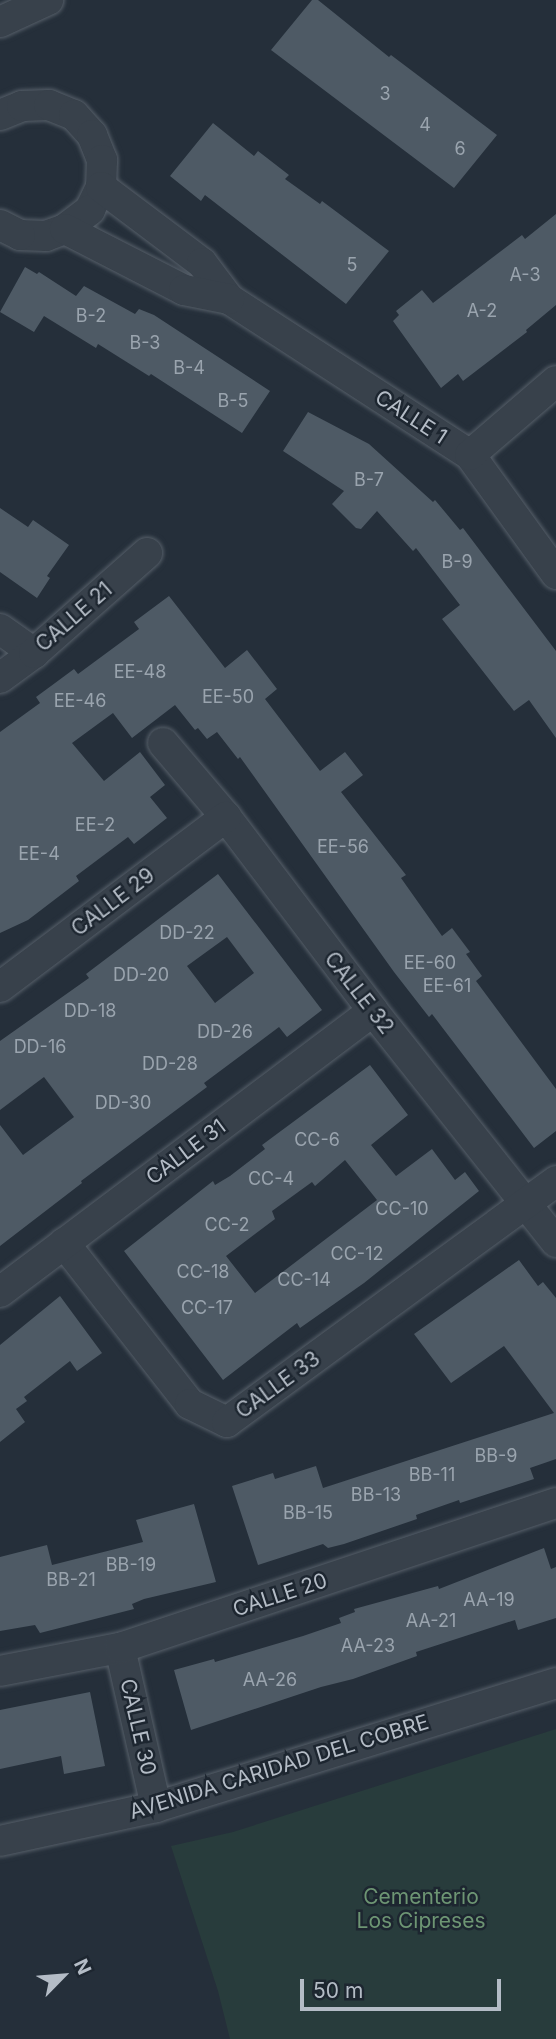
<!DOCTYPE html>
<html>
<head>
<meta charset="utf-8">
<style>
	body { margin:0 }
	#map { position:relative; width:556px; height:2039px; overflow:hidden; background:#252f3a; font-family:Inter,sans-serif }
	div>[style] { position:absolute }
	.green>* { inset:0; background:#283c3c }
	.building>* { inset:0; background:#4e5a65 }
	.roads { filter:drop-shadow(0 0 2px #565f69) drop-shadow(0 0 2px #565f69) }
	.minor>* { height:30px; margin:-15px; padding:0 15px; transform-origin:15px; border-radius:15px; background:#38414b }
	span { translate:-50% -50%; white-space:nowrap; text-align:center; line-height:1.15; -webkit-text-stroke:5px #1d2630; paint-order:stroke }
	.number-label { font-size:18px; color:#9aa4ae }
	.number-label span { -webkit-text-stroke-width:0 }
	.street-label { font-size:21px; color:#b4bcc6 }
	.park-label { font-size:21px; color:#6d9573 }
	.north { position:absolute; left:28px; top:1941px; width:70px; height:70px; -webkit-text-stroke:5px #1d2630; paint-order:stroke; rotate:65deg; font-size:19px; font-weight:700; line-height:28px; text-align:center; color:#b4bcc6 }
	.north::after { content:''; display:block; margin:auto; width:24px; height:32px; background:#b4bcc6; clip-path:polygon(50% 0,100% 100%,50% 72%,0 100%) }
	.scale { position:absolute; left:300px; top:1979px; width:201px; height:32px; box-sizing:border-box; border:4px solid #b4bcc6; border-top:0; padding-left:9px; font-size:21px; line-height:24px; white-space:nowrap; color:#b4bcc6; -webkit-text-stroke:5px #1d2630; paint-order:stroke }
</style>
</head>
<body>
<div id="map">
	<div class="green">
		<i style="clip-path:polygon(556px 1729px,556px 2039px,230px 2039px,218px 1991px,171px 1846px,233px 1832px)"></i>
	</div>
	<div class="building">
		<i style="clip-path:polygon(312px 0,318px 0,389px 57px,391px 55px,497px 135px,454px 188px,271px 50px)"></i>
		<i style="clip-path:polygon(213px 123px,254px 156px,258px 151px,289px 175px,285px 179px,320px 204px,322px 201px,389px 251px,346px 304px,205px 195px,201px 201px,170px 176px)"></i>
		<i style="clip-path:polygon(556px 214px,556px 305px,526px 330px,527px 332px,463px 381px,458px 374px,441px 388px,393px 321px,399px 315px,396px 311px,422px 290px,433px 303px,522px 235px,525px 239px)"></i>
		<i style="clip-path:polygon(25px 267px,37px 274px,39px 272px,76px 296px,84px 286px,135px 314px,139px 309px,154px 315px,270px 391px,242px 433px,151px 374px,149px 376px,98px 344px,96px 348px,44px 316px,34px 332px,0 312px)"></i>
		<i style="clip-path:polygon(308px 412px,369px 444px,433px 502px,435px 500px,460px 530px,463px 528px,556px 651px,556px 738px,529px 700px,514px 711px,442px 619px,460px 605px,416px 548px,413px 551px,377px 511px,361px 529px,356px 528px,332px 504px,344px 491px,283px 451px)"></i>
		<i style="clip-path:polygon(0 508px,28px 527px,33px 520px,69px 545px,47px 576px,50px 578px,37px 598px,0 572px)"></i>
		<i style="clip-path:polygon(169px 596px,225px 668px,247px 650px,277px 689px,265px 699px,320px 771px,345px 752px,363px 775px,341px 792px,406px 875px,401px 878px,442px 936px,452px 928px,470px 952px,466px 954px,482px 976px,476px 981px,556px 1089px,556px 1131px,534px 1148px,432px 1014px,429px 1017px,394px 972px,240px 757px,238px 759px,217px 732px,207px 739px,198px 728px,195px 730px,175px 705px,132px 738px,113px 713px,72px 743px,104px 781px,140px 752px,165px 785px,150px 797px,167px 818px,134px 844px,128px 837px,76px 876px,79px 881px,28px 920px,0 933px,0 732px,40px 703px,36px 697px,51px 686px,74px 669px,78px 674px,139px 629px,134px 622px)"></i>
		<i style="clip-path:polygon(evenodd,218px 874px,322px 1010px,287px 1037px,279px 1027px,204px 1083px,207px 1087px,81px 1181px,82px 1183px,0 1246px,0 1125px,23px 1155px,74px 1117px,44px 1077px,0 1110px,0 1041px,89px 978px,86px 974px,218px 874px,227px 937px,254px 973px,215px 1003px,187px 966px,227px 937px)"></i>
		<i style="clip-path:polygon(evenodd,370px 1065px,408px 1115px,371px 1145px,396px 1176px,432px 1149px,455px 1180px,465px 1172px,479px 1191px,364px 1283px,300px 1328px,297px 1323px,223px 1380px,124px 1251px,213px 1181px,215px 1185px,230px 1176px,265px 1149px,262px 1145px,370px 1065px,345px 1160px,377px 1200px,255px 1293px,226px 1256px,275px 1219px,272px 1211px,312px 1182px,315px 1186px,345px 1160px)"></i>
		<i style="clip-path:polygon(519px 1260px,538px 1286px,543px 1282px,556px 1298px,556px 1459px,530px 1468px,534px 1479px,460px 1503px,459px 1500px,416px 1515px,417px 1519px,344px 1544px,328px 1548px,323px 1544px,258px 1565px,232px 1486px,273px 1473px,275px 1479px,316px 1466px,323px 1488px,554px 1413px,504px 1346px,451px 1383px,414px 1334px)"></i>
		<i style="clip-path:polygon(60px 1296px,102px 1353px,77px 1371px,70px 1361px,24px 1397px,27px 1401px,16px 1409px,25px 1422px,0 1442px,0 1345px)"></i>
		<i style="clip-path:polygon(194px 1504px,216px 1582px,144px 1599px,132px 1604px,134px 1609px,40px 1633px,35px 1625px,0 1631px,0 1557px,47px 1545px,52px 1565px,143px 1542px,136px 1520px)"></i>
		<i style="clip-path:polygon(544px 1548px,551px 1569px,556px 1567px,556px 1618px,518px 1630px,515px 1620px,416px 1652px,417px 1656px,353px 1679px,321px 1687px,191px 1730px,174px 1670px,214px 1659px,215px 1662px,303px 1636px,341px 1623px,339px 1618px,355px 1612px,354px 1609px,438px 1586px,439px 1589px)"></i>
		<i style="clip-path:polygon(90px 1692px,105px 1766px,64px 1774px,61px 1756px,0 1769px,0 1710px)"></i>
	</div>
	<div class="roads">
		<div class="minor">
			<i style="left:0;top:22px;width:53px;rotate:-24.6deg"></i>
			<i style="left:0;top:115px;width:24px;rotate:-22deg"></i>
			<i style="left:22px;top:106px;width:27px;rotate:-2deg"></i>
			<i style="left:49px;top:105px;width:27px;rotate:22deg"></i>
			<i style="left:74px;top:115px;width:27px;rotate:48deg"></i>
			<i style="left:92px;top:135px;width:27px;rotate:68deg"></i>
			<i style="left:102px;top:160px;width:27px;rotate:92deg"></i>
			<i style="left:101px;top:187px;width:25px;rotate:116deg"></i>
			<i style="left:90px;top:210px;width:31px;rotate:143deg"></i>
			<i style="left:65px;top:229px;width:20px;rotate:160deg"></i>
			<i style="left:46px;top:236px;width:26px;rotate:-178deg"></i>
			<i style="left:20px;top:235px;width:22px;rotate:-153deg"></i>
			<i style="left:101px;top:187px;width:126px;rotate:37deg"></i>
			<i style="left:202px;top:263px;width:45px;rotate:53.1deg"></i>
			<i style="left:229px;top:299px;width:287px;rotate:32.9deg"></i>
			<i style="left:470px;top:455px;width:147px;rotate:54.1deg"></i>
			<i style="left:65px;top:229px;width:134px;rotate:27.1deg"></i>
			<i style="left:184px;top:290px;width:46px;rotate:11.3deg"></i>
			<i style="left:470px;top:455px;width:113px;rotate:-40.7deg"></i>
			<i style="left:0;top:629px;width:42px;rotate:35.2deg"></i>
			<i style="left:0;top:678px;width:42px;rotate:-36.3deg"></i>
			<i style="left:34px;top:653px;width:151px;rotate:-41.5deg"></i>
			<i style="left:163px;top:743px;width:97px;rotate:49.6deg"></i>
			<i style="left:226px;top:817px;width:243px;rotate:52.8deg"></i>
			<i style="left:373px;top:1011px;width:295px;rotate:51.6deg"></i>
			<i style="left:0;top:987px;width:283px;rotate:-37deg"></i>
			<i style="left:64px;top:1243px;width:204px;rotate:52deg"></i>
			<i style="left:190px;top:1404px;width:41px;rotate:25.9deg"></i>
			<i style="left:227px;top:1422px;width:408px;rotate:-36.2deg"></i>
			<i style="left:0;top:1292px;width:467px;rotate:-37deg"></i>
			<i style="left:120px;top:1648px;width:163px;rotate:77.2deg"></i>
			<i style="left:0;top:1671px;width:122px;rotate:-10.9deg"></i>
			<i style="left:120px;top:1648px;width:459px;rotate:-18.4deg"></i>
			<i style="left:0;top:1841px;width:160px;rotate:-12.3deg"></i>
			<i style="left:156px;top:1807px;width:419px;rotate:-17.2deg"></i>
		</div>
	</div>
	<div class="number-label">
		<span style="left:385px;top:94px">3</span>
		<span style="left:425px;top:125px">4</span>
		<span style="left:460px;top:149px">6</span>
		<span style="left:352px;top:265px">5</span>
		<span style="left:525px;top:275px">A-3</span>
		<span style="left:482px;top:311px">A-2</span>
		<span style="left:91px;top:316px">B-2</span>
		<span style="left:145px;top:343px">B-3</span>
		<span style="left:189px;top:368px">B-4</span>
		<span style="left:233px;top:401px">B-5</span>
		<span style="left:369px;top:480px">B-7</span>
		<span style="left:457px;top:562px">B-9</span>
		<span style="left:140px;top:672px">EE-48</span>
		<span style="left:228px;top:697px">EE-50</span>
		<span style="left:80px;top:701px">EE-46</span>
		<span style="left:95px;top:825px">EE-2</span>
		<span style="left:343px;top:847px">EE-56</span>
		<span style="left:39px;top:854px">EE-4</span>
		<span style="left:187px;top:933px">DD-22</span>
		<span style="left:430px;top:963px">EE-60</span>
		<span style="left:141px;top:975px">DD-20</span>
		<span style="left:447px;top:986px">EE-61</span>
		<span style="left:90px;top:1011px">DD-18</span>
		<span style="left:225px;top:1032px">DD-26</span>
		<span style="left:40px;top:1047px">DD-16</span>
		<span style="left:170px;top:1064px">DD-28</span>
		<span style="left:123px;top:1103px">DD-30</span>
		<span style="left:317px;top:1140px">CC-6</span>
		<span style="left:271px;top:1179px">CC-4</span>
		<span style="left:402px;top:1209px">CC-10</span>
		<span style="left:227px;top:1225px">CC-2</span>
		<span style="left:357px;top:1254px">CC-12</span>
		<span style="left:203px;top:1272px">CC-18</span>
		<span style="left:304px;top:1280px">CC-14</span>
		<span style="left:207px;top:1308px">CC-17</span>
		<span style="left:496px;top:1456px">BB-9</span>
		<span style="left:432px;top:1475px">BB-11</span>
		<span style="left:376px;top:1495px">BB-13</span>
		<span style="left:308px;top:1513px">BB-15</span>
		<span style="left:131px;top:1565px">BB-19</span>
		<span style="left:71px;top:1580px">BB-21</span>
		<span style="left:489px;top:1600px">AA-19</span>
		<span style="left:431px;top:1621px">AA-21</span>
		<span style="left:368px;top:1646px">AA-23</span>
		<span style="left:270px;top:1680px">AA-26</span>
	</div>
	<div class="street-label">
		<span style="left:411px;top:417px;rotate:33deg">CALLE 1</span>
		<span style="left:74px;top:617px;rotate:-41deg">CALLE 21</span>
		<span style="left:113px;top:902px;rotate:-37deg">CALLE 29</span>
		<span style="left:359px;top:993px;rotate:52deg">CALLE 32</span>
		<span style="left:186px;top:1152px;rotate:-37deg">CALLE 31</span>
		<span style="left:278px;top:1385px;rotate:-36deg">CALLE 33</span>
		<span style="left:280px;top:1595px;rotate:-18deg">CALLE 20</span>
		<span style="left:138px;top:1727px;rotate:77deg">CALLE 30</span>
		<span style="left:279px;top:1767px;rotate:-17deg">AVENIDA CARIDAD DEL COBRE</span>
	</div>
	<div class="park-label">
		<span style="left:421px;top:1909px">Cementerio<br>Los Cipreses</span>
	</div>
	<div class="north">N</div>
	<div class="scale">50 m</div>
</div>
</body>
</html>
